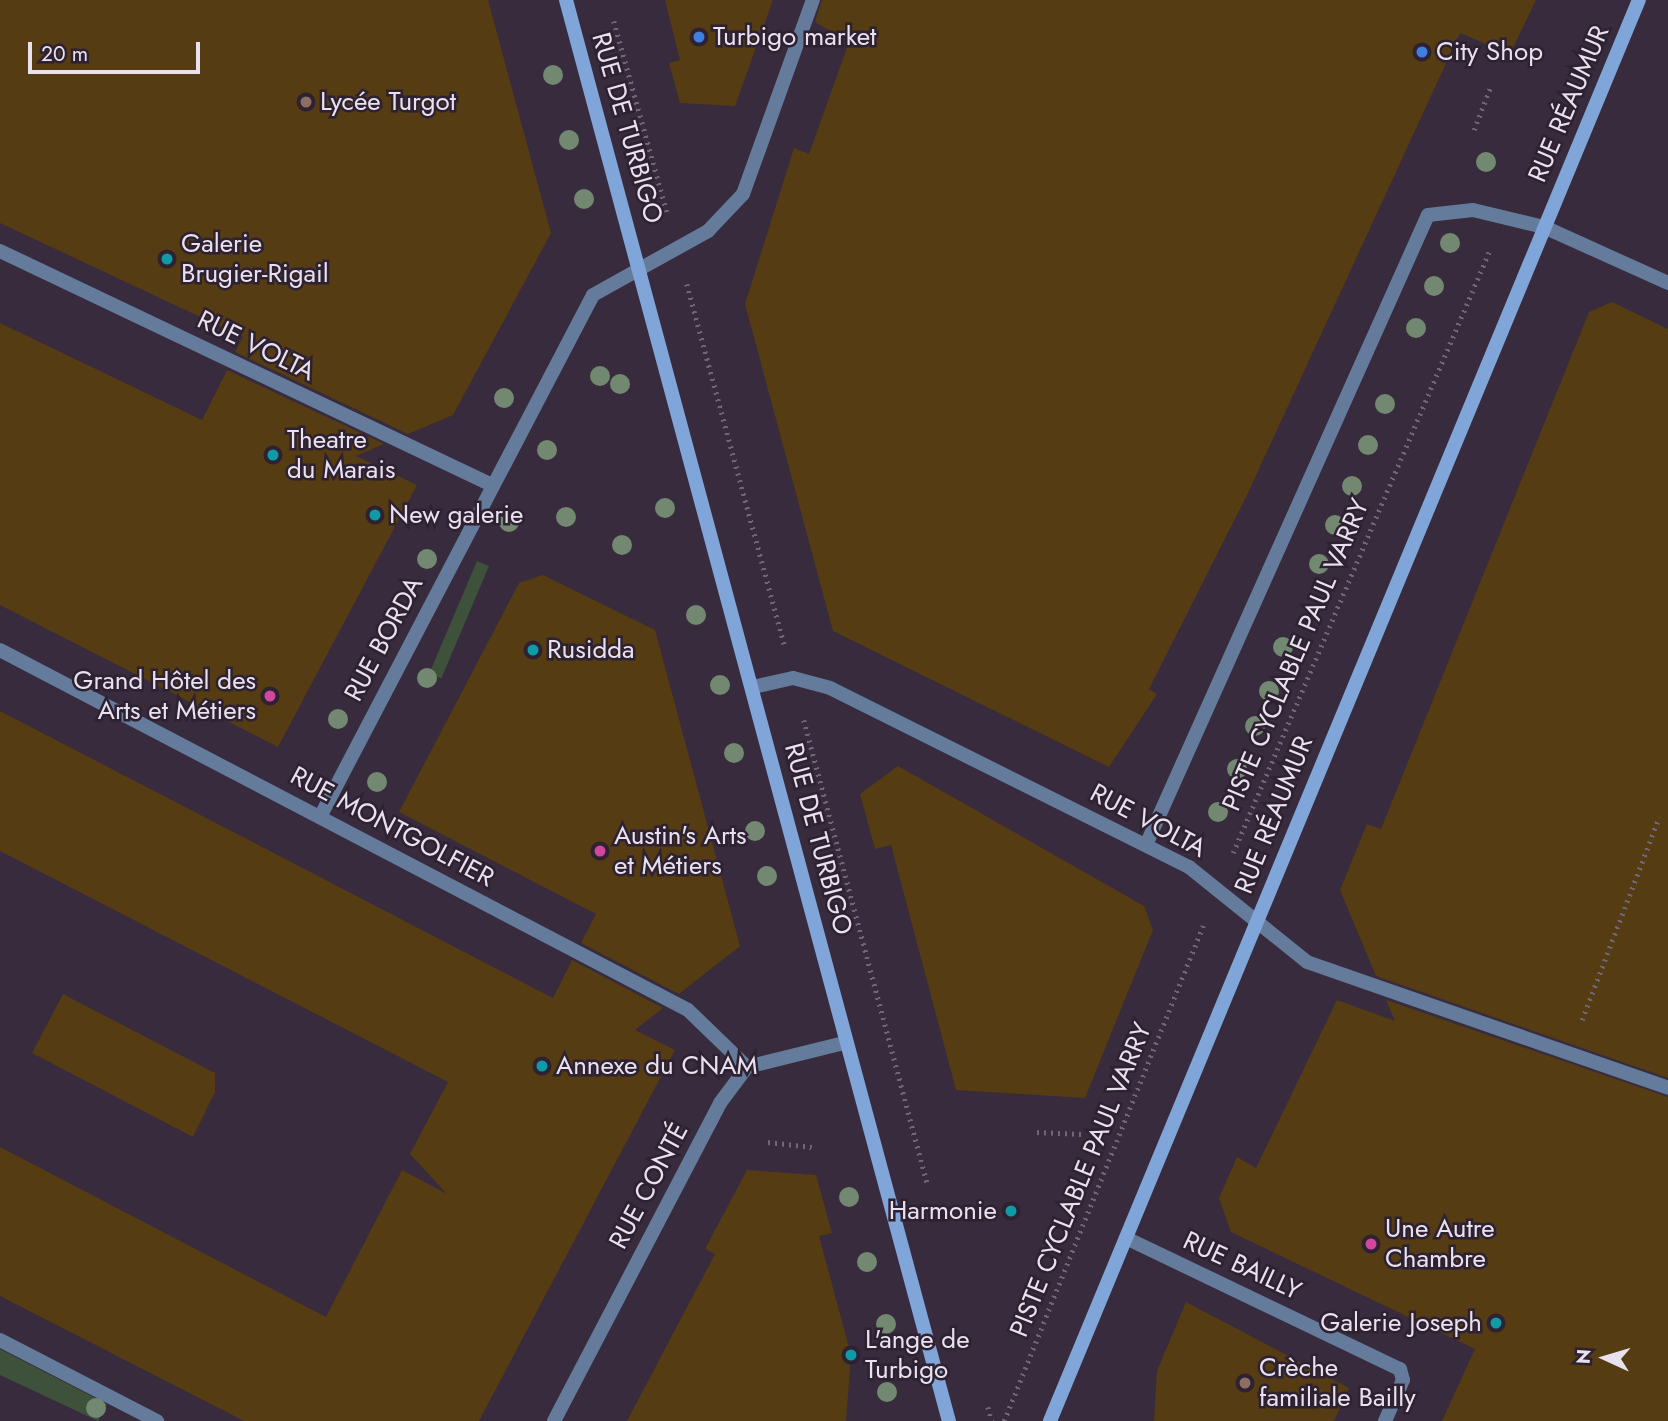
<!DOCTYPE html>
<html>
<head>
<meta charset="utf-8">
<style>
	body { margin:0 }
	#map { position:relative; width:1668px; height:1421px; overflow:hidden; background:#372b3d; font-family:Jost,sans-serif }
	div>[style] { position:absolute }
	.green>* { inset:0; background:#3e513a; transform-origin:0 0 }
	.building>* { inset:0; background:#553c12 }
	.path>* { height:4.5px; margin-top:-2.25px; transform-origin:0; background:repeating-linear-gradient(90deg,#706676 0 2px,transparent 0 7px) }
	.service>* { height:14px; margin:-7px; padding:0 7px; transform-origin:7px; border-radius:7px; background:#647b9b }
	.pedestrian>* { height:14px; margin:-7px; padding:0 7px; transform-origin:7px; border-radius:7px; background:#647b9b }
	.minor>* { height:14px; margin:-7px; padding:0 7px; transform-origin:7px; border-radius:7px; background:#647b9b }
	.secondary>* { height:14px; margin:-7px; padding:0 7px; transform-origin:7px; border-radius:7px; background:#80a5d8 }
	.trees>* { width:20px; height:20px; margin:-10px; border-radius:50%; background:#738870 }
	.dots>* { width:19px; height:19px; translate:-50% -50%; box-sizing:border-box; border:4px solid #2d2132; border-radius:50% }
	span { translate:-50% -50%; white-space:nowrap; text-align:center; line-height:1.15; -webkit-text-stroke:5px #2d2132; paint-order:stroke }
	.poi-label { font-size:26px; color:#e9e1ed }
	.left { translate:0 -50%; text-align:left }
	.right { translate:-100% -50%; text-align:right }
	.street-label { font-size:26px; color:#e9e1ed }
	.north { position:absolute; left:1570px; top:1323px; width:70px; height:70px; -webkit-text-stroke:5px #2d2132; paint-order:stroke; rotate:274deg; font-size:19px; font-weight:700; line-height:28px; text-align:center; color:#e9e1ed }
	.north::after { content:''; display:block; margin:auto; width:24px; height:32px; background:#e9e1ed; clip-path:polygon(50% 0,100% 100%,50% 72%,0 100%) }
	.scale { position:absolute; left:28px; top:42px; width:172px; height:32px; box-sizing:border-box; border:4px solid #e9e1ed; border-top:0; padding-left:9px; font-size:21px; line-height:24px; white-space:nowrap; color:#e9e1ed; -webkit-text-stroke:5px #2d2132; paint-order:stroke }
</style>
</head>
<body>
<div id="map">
	<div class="green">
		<i style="left:477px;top:561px;width:13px;height:122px;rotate:23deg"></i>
		<i style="clip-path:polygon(0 1349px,107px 1404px,98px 1421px,0 1375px)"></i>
	</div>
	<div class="building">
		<i style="clip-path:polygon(0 0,488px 0,551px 233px,453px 415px,408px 434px,235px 352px,243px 337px,0 223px)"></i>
		<i style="clip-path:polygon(665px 0,773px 0,735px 106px,680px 103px,669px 63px,680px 60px)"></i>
		<i style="clip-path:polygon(822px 0,1536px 0,1510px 54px,1460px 33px,1247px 495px,1149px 689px,1157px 694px,1109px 767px,833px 631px,745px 304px,794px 148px,809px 154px,849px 42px,815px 22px)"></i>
		<i style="clip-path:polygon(1612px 302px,1668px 329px,1668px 1078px,1376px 976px,1340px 890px,1367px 824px,1381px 829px,1589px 312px)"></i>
		<i style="clip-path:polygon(0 323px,202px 420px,227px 370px,384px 444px,356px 456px,417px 485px,278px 747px,0 605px)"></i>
		<i style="clip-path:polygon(543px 575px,655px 630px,740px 946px,679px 994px,581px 943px,596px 914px,399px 812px,519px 583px)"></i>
		<i style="clip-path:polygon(0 711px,553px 998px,572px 960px,663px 1008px,635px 1030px,675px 1050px,479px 1421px,244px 1421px,0 1296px,0 1147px,326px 1317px,402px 1170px,447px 1194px,410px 1154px,448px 1082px,0 851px)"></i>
		<i style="clip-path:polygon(898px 766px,1144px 906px,1153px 930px,1085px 1098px,956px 1090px,891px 845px,875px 849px,860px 794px)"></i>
		<i style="clip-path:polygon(63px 994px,215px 1073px,215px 1092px,193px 1137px,32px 1053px)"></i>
		<i style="clip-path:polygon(1337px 1000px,1395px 1021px,1386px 1000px,1668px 1097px,1668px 1421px,1442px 1421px,1475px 1349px,1231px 1232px,1219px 1198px,1237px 1157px,1256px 1168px)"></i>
		<i style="clip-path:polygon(747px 1170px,816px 1175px,832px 1233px,819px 1236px,851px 1355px,846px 1421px,627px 1421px,715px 1254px,705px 1249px)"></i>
		<i style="clip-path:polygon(1186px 1302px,1349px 1388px,1334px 1421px,1154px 1421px,1157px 1371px)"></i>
	</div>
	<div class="path">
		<i style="left:614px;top:21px;width:198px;rotate:74.5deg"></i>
		<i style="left:1474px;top:130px;width:45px;rotate:-69.1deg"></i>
		<i style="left:687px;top:284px;width:373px;rotate:74.9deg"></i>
		<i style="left:804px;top:720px;width:481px;rotate:75.1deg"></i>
		<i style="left:1233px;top:853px;width:653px;rotate:-66.93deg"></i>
		<i style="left:1582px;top:1020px;width:217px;rotate:-69.2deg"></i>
		<i style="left:1037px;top:1132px;width:45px;rotate:2.5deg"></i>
		<i style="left:768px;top:1142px;width:44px;rotate:6.5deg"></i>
		<i style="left:988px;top:1407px;width:15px;rotate:74deg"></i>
		<i style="left:1004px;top:1421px;width:534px;rotate:-68.1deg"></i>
	</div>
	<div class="service">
		<i style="left:1146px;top:845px;width:690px;rotate:-65.89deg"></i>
		<i style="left:1428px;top:215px;width:45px;rotate:-6.3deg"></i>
		<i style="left:1473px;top:210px;width:73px;rotate:13.5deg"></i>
	</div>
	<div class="pedestrian">
		<i style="left:0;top:1340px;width:177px;rotate:27.3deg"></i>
	</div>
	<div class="minor">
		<i style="left:1544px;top:227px;width:136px;rotate:24.3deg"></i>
		<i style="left:0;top:251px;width:545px;rotate:25.44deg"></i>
		<i style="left:0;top:650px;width:776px;rotate:27.62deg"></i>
		<i style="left:688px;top:1010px;width:82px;rotate:44deg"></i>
		<i style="left:753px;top:687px;width:41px;rotate:-12.7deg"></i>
		<i style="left:793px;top:678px;width:38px;rotate:15deg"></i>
		<i style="left:830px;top:688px;width:401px;rotate:26.5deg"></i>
		<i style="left:1189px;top:867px;width:151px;rotate:38.8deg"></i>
		<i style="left:1307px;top:962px;width:382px;rotate:19.2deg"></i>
		<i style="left:320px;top:817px;width:589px;rotate:-62.39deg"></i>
		<i style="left:593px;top:295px;width:132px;rotate:-29.1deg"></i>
		<i style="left:708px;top:231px;width:51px;rotate:-46.6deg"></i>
		<i style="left:743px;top:194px;width:206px;rotate:-70.2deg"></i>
		<i style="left:1126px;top:1238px;width:304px;rotate:25.6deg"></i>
		<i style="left:1400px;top:1369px;width:11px;rotate:75deg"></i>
		<i style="left:1403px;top:1380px;width:45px;rotate:113.7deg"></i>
		<i style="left:554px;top:1421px;width:359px;rotate:-62.4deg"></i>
		<i style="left:720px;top:1103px;width:45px;rotate:-53.1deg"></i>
		<i style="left:747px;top:1067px;width:100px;rotate:-13.9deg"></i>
	</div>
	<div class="secondary">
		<i style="left:566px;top:0;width:1472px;rotate:74.92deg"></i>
		<i style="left:1050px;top:1421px;width:1538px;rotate:-67.49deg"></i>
	</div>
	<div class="trees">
		<i style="left:553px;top:75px"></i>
		<i style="left:569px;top:140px"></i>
		<i style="left:1486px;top:162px"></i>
		<i style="left:584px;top:199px"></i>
		<i style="left:1450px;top:243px"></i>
		<i style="left:1434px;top:286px"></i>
		<i style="left:1416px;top:328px"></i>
		<i style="left:600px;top:376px"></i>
		<i style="left:620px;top:384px"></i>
		<i style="left:504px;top:398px"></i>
		<i style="left:1385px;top:404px"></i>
		<i style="left:1368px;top:445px"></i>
		<i style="left:547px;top:450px"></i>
		<i style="left:1352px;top:486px"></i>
		<i style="left:665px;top:508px"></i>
		<i style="left:566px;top:517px"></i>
		<i style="left:509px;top:522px"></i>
		<i style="left:1335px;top:525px"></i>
		<i style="left:622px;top:545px"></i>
		<i style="left:427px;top:559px"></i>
		<i style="left:1319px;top:564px"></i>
		<i style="left:696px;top:615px"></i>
		<i style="left:1283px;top:647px"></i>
		<i style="left:427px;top:678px"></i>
		<i style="left:720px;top:685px"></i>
		<i style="left:1269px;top:691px"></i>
		<i style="left:338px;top:719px"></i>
		<i style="left:1255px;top:726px"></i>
		<i style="left:734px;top:753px"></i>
		<i style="left:1237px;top:769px"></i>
		<i style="left:377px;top:782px"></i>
		<i style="left:1218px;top:812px"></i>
		<i style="left:755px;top:831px"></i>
		<i style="left:767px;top:876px"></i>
		<i style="left:849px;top:1197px"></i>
		<i style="left:867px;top:1262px"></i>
		<i style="left:886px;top:1324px"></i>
		<i style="left:887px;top:1392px"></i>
		<i style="left:96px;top:1408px"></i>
	</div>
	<div class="dots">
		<i style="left:699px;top:37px;background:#3f7fe0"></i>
		<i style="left:1422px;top:52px;background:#3f7fe0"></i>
		<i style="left:306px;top:102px;background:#8d6e63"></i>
		<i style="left:167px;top:259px;background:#0f9aa8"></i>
		<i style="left:273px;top:455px;background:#0f9aa8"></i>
		<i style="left:375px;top:515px;background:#0f9aa8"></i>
		<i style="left:533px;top:650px;background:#0f9aa8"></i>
		<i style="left:270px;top:696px;background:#d1479c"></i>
		<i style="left:600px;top:851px;background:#d1479c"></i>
		<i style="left:542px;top:1066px;background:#0f9aa8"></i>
		<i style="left:1011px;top:1211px;background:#0f9aa8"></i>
		<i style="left:1371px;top:1244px;background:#d1479c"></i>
		<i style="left:1496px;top:1323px;background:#0f9aa8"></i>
		<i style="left:851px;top:1355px;background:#0f9aa8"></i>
		<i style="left:1245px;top:1383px;background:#8d6e63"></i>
	</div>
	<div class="poi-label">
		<span class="left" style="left:713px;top:37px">Turbigo market</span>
		<span class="left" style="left:1436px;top:52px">City Shop</span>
		<span class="left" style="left:320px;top:102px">Lycée Turgot</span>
		<span class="left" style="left:181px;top:259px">Galerie<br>Brugier-Rigail</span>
		<span class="left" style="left:287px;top:455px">Theatre<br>du Marais</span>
		<span class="left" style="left:389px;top:515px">New galerie</span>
		<span class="left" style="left:547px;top:650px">Rusidda</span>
		<span class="right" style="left:256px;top:696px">Grand Hôtel des<br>Arts et Métiers</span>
		<span class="left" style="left:614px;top:851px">Austin's Arts<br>et Métiers</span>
		<span class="left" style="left:556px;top:1066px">Annexe du CNAM</span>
		<span class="right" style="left:997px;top:1211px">Harmonie</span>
		<span class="left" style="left:1385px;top:1244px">Une Autre<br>Chambre</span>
		<span class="right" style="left:1482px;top:1323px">Galerie Joseph</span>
		<span class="left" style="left:865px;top:1355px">L'ange de<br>Turbigo</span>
		<span class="left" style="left:1259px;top:1383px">Crèche<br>familiale Bailly</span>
	</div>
	<div class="street-label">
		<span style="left:1569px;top:104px;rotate:-67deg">RUE RÉAUMUR</span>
		<span style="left:627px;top:128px;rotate:74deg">RUE DE TURBIGO</span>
		<span style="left:256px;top:346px;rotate:26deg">RUE VOLTA</span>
		<span style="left:384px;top:639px;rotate:-62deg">RUE BORDA</span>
		<span style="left:1296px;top:655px;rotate:-67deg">PISTE CYCLABLE PAUL VARRY</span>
		<span style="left:1274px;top:815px;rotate:-68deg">RUE RÉAUMUR</span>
		<span style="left:1148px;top:821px;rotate:28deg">RUE VOLTA</span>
		<span style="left:392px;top:827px;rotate:28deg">RUE MONTGOLFIER</span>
		<span style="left:818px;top:839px;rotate:75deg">RUE DE TURBIGO</span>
		<span style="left:1081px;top:1180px;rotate:-68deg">PISTE CYCLABLE PAUL VARRY</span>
		<span style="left:649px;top:1186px;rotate:-62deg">RUE CONTÉ</span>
		<span style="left:1242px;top:1266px;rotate:25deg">RUE BAILLY</span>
	</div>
	<div class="north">N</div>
	<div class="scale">20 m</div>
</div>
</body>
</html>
